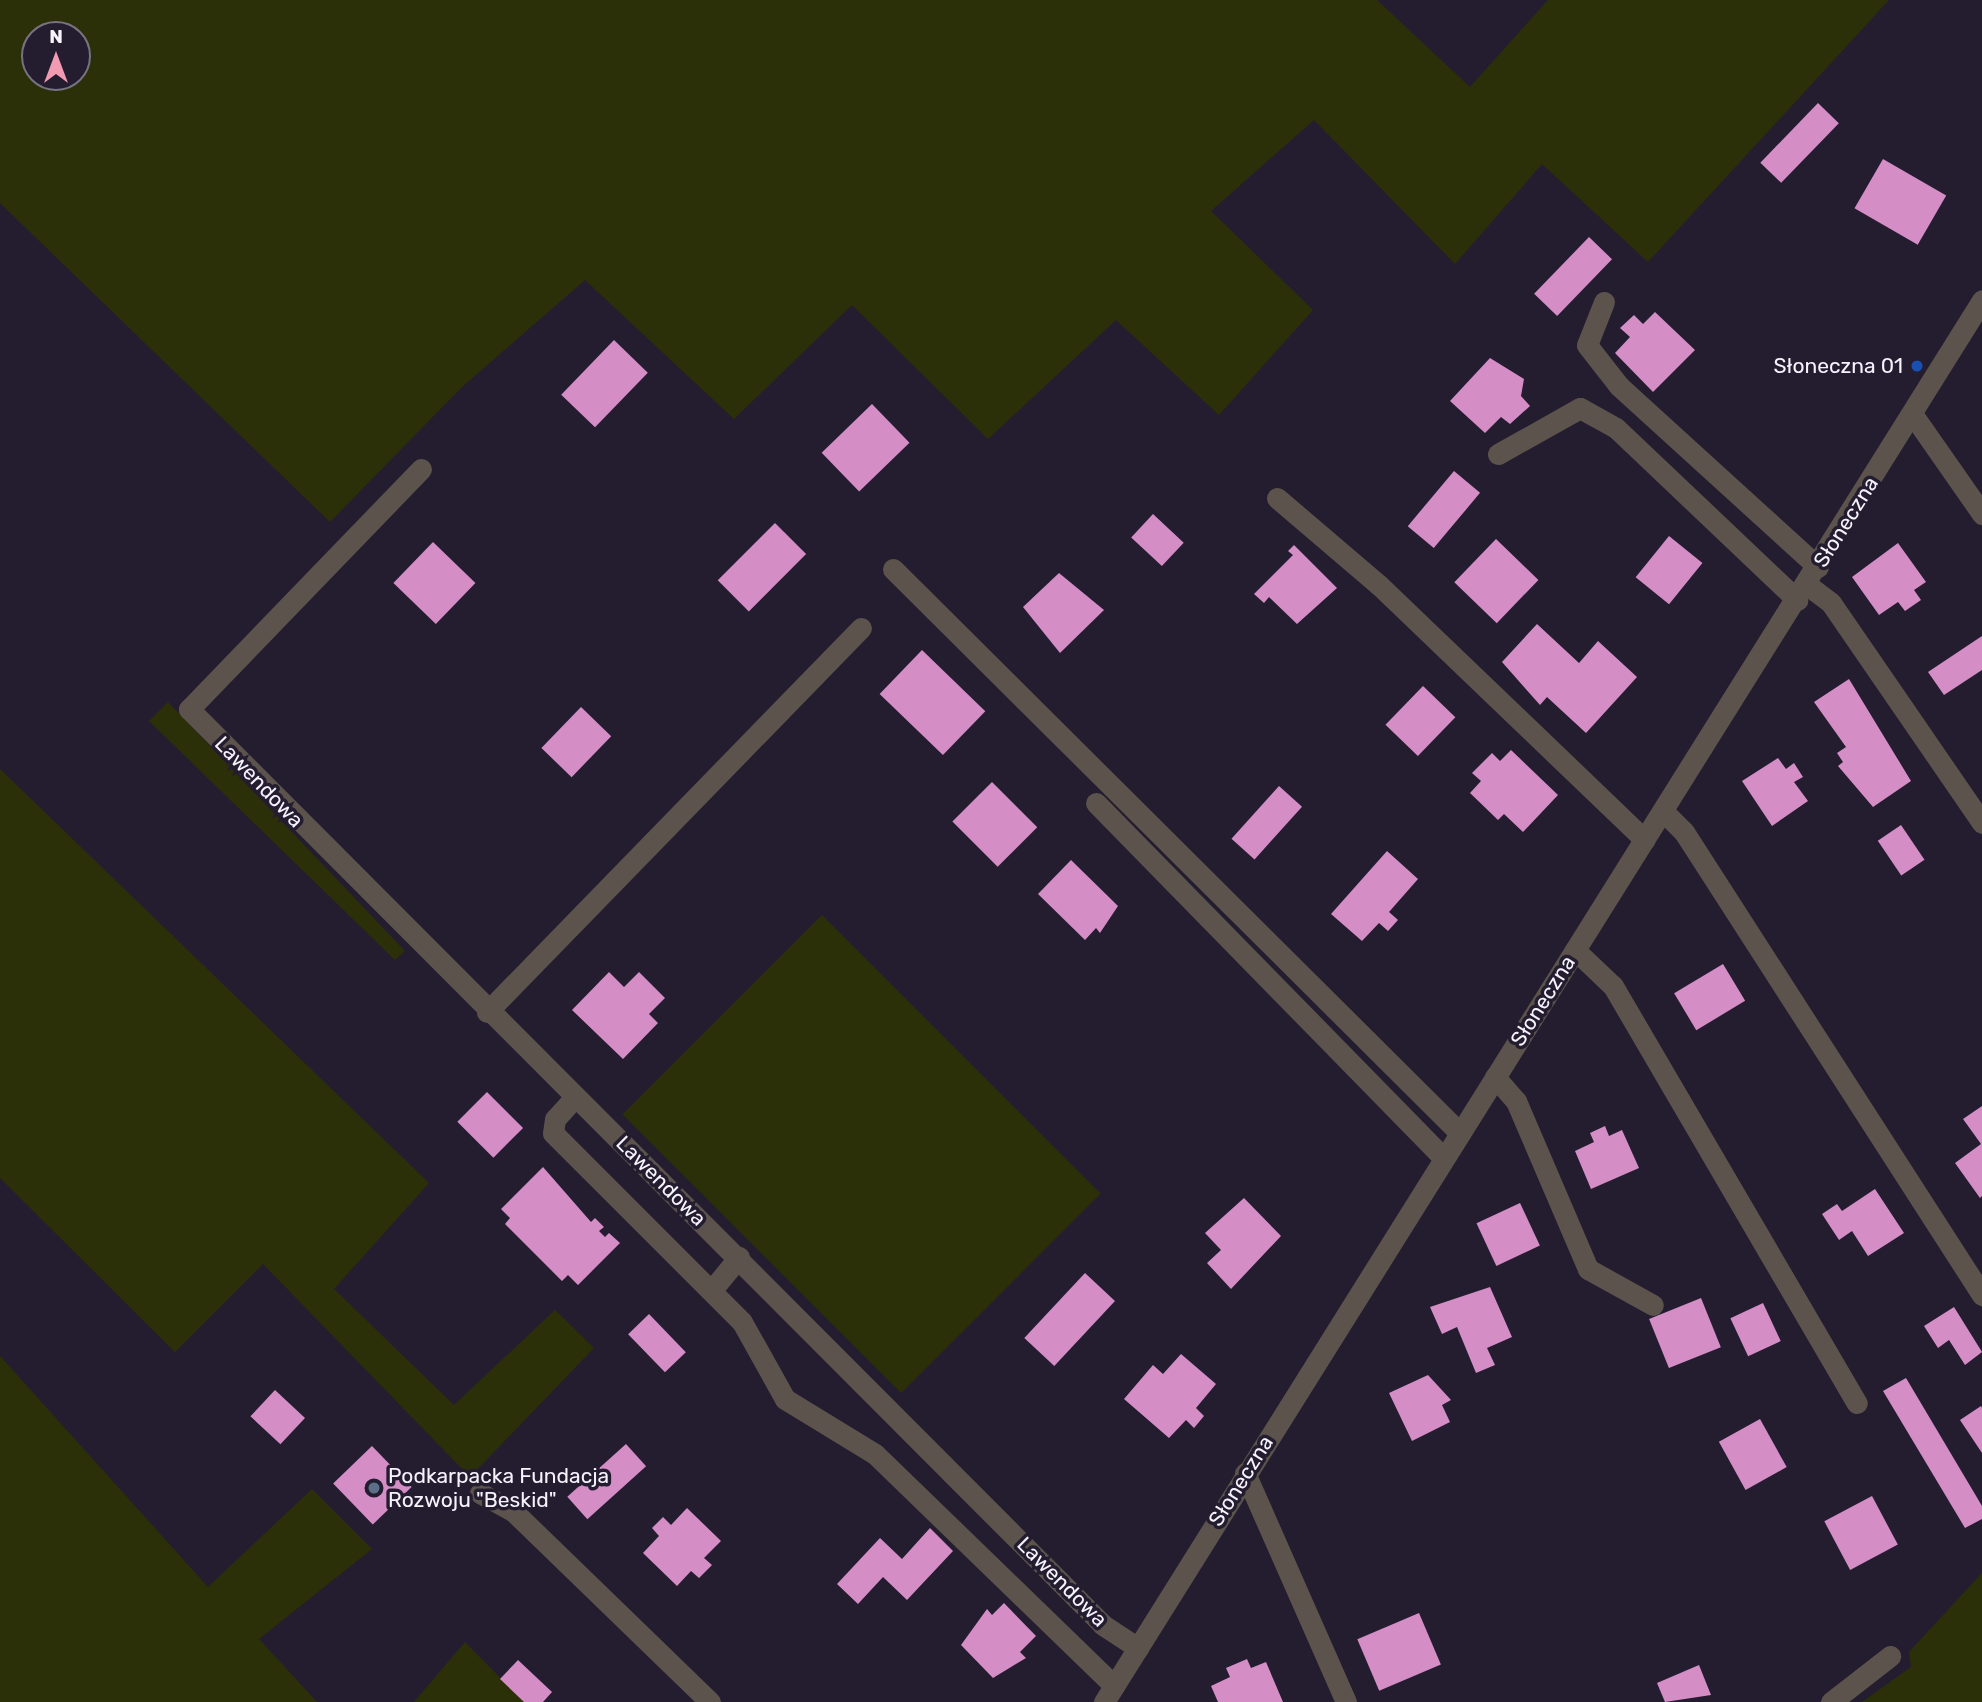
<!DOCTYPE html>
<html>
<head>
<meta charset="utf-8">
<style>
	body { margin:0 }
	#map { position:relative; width:1982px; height:1702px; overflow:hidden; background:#241d30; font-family:Rubik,sans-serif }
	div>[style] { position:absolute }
	.green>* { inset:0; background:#2c3008; transform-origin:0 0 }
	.building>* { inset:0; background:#d58dc6; transform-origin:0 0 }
	.minor>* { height:21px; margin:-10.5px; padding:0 10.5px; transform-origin:10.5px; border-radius:10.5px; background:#5c544c }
	.dots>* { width:19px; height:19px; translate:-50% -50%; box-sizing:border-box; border:4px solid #241d30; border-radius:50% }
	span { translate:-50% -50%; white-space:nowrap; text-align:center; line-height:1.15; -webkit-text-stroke:7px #241d30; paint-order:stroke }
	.poi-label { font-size:21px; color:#f6f3fe }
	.right { translate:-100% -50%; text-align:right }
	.left { translate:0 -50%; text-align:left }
	.street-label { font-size:21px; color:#f6f3fe }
	.north { position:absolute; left:21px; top:21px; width:70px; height:70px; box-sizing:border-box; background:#241d30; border:2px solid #787382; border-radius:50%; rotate:0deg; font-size:19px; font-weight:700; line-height:28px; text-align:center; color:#f6f3fe }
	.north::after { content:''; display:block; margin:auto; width:24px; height:32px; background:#f19ab2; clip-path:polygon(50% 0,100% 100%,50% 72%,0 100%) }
</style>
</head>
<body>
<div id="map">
	<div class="green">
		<i style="clip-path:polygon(evenodd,0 0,1377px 0,1470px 87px,1548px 0,1889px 0,1648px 262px,1542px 164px,1455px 264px,1314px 120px,1211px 211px,1313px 310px,1219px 415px,1116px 320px,988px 439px,852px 305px,734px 419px,585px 280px,461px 388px,330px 522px,0 203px,0 0,35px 35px,77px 35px,77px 77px,35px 77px,35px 35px)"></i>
		<i style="clip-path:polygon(168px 702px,405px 951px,395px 960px,149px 721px)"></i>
		<i style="clip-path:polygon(0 769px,429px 1183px,334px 1289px,454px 1405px,555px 1310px,594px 1348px,470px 1477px,263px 1264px,175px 1352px,0 1178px)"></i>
		<i style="left:822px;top:915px;width:394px;height:282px;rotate:45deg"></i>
		<i style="clip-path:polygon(0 1356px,208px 1587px,312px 1489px,372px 1549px,259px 1639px,317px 1702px,0 1702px)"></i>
		<i style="clip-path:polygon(1982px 1573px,1982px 1702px,1862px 1702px,1911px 1667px,1909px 1652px)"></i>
		<i style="clip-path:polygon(465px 1642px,524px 1702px,414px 1702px)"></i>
	</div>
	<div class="building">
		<i style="left:1818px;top:103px;width:29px;height:83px;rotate:44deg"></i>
		<i style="left:1883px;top:159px;width:73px;height:57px;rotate:30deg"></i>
		<i style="left:1589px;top:237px;width:32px;height:79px;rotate:44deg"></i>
		<i style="clip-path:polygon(1655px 312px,1695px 350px,1653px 392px,1615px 353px,1630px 337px,1620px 328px,1634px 315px,1643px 324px)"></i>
		<i style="left:614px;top:340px;width:47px;height:76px;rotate:44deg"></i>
		<i style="clip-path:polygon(1490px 358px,1524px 379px,1521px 396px,1530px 406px,1510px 424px,1501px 417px,1485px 433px,1450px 401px)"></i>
		<i style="left:872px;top:404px;width:54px;height:70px;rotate:46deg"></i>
		<i style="left:1454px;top:471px;width:34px;height:72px;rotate:40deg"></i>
		<i style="left:1153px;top:514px;width:42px;height:32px;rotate:43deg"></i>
		<i style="left:775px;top:523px;width:44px;height:81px;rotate:45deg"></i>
		<i style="left:1669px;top:536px;width:43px;height:53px;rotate:39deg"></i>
		<i style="left:1496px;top:539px;width:59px;height:60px;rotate:44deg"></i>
		<i style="left:433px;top:542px;width:59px;height:57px;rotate:44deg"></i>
		<i style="clip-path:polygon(1898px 543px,1926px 582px,1914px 590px,1921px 600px,1905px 611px,1898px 602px,1879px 615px,1852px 577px)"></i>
		<i style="clip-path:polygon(1294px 545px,1337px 588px,1297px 624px,1269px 597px,1264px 603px,1254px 594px,1293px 555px,1288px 551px)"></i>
		<i style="clip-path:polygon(1059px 573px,1104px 610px,1060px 653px,1023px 607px)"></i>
		<i style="clip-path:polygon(1537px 624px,1579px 663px,1598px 641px,1637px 677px,1586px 733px,1547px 697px,1540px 705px,1502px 662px)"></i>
		<i style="clip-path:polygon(1982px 636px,1982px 670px,1944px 695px,1928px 672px)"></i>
		<i style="left:922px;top:650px;width:88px;height:61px;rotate:44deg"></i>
		<i style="clip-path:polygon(1849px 679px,1911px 781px,1873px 807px,1838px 766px,1843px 762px,1837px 753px,1846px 747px,1814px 702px)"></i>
		<i style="left:1423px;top:686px;width:45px;height:54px;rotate:44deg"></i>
		<i style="left:581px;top:707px;width:42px;height:57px;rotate:44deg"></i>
		<i style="clip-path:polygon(1511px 750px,1558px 795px,1523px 832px,1504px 814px,1498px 820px,1470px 793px,1481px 781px,1472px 773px,1492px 753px,1500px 761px)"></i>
		<i style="clip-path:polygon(1778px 758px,1786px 769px,1794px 763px,1803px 777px,1794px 782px,1808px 801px,1772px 826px,1742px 781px)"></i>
		<i style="left:992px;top:782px;width:64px;height:56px;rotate:45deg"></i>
		<i style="left:1279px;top:786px;width:31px;height:71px;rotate:42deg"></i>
		<i style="left:1901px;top:825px;width:42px;height:28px;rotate:56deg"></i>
		<i style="clip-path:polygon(1387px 851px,1418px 879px,1389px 912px,1398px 920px,1388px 931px,1379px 923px,1362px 941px,1331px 914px)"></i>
		<i style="clip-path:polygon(1071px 860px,1118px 906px,1100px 933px,1096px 928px,1085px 940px,1038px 894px)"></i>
		<i style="left:1723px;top:964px;width:43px;height:57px;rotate:59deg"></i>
		<i style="clip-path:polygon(609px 972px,624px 987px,639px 972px,665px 998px,649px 1014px,658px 1023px,623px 1059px,572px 1010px)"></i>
		<i style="left:487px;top:1092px;width:51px;height:42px;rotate:45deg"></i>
		<i style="clip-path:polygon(1982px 1106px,1982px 1196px,1980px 1198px,1955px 1163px,1981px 1144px,1963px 1119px)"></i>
		<i style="clip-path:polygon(1605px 1126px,1609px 1136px,1622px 1130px,1639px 1168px,1591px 1189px,1575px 1151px,1594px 1142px,1590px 1133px)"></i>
		<i style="clip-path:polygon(543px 1167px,591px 1222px,595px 1218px,604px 1227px,599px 1231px,605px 1237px,609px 1233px,620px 1243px,578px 1285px,568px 1275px,562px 1281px,505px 1224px,510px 1218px,501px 1209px)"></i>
		<i style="clip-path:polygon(1875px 1189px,1904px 1233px,1868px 1256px,1852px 1231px,1839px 1240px,1822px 1214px,1837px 1204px,1842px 1211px)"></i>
		<i style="clip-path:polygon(1244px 1198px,1281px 1236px,1231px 1289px,1207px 1263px,1221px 1250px,1205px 1233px)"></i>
		<i style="left:1520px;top:1203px;width:47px;height:48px;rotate:65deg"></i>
		<i style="left:1085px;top:1273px;width:41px;height:89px;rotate:43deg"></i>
		<i style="clip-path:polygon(1490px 1287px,1512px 1337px,1487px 1348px,1495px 1365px,1476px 1373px,1457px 1327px,1442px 1334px,1430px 1307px)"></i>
		<i style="left:1701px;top:1298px;width:53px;height:56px;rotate:68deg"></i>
		<i style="left:1763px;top:1303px;width:42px;height:36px;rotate:65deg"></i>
		<i style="clip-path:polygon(1954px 1307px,1982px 1352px,1965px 1365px,1949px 1340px,1938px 1348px,1924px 1326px)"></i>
		<i style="left:649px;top:1314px;width:53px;height:29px;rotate:46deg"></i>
		<i style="clip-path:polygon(1181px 1354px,1216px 1384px,1196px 1408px,1204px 1416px,1194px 1428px,1186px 1420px,1169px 1438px,1124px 1399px,1153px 1365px,1163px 1374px)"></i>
		<i style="clip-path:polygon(1428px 1375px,1451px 1400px,1442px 1405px,1450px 1422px,1412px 1441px,1389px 1393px)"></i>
		<i style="clip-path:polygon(1906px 1378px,1982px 1506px,1982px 1519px,1965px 1528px,1883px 1391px)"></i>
		<i style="left:275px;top:1390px;width:41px;height:36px;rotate:43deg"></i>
		<i style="clip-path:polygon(1981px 1406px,1982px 1408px,1982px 1453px,1960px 1420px)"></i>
		<i style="left:1760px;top:1419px;width:55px;height:47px;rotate:61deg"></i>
		<i style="left:626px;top:1444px;width:30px;height:79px;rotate:48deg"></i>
		<i style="left:372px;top:1446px;width:57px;height:54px;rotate:46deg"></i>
		<i style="left:1872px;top:1496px;width:55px;height:54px;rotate:62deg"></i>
		<i style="clip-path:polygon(687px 1508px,721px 1541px,704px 1558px,712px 1565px,699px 1578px,691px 1571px,677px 1586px,643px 1553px,659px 1536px,652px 1528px,663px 1517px,671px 1525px)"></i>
		<i style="clip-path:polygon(930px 1528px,953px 1551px,907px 1600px,883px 1577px,858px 1604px,837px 1584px,880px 1538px,902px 1559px)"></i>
		<i style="clip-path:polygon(1004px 1603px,1036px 1636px,1020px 1652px,1026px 1658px,993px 1678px,961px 1645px,987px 1609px,992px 1615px)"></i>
		<i style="left:1419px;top:1613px;width:56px;height:67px;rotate:67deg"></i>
		<i style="clip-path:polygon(1247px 1659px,1251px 1668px,1266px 1662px,1283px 1702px,1218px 1702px,1211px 1686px,1230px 1677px,1226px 1668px)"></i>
		<i style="clip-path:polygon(518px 1660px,552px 1692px,543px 1702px,524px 1702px,500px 1679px)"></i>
		<i style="clip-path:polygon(1699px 1665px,1711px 1695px,1665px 1702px,1657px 1683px)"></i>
	</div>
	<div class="minor">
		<i style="left:1604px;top:302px;width:46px;rotate:111.6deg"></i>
		<i style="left:1587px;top:345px;width:52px;rotate:52deg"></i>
		<i style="left:1619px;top:386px;width:269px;rotate:42.3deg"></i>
		<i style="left:1913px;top:415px;width:121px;rotate:55.1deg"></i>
		<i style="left:1498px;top:454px;width:94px;rotate:-29.3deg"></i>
		<i style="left:1580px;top:408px;width:41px;rotate:29.1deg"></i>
		<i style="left:1616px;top:428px;width:250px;rotate:43.5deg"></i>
		<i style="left:421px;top:469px;width:334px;rotate:134deg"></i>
		<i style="left:189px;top:709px;width:1294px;rotate:45.06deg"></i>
		<i style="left:1103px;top:1625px;width:42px;rotate:33.3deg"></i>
		<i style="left:1277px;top:498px;width:134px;rotate:40.5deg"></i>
		<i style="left:1379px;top:585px;width:368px;rotate:43.8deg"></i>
		<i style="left:893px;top:569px;width:800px;rotate:44.85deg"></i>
		<i style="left:1806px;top:584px;width:31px;rotate:37deg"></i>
		<i style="left:1831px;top:603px;width:267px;rotate:55.5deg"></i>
		<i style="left:1096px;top:803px;width:497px;rotate:45.6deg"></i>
		<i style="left:1663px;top:811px;width:30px;rotate:45deg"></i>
		<i style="left:1684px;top:832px;width:551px;rotate:57.23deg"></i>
		<i style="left:1575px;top:950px;width:52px;rotate:43.5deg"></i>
		<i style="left:1613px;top:986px;width:483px;rotate:59.7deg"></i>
		<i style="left:487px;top:1012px;width:536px;rotate:-45.76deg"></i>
		<i style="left:1495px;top:1077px;width:32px;rotate:49deg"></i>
		<i style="left:1516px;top:1101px;width:183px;rotate:66.8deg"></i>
		<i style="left:1588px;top:1269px;width:74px;rotate:29deg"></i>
		<i style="left:575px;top:1097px;width:30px;rotate:132deg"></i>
		<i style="left:555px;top:1119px;width:14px;rotate:98deg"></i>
		<i style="left:553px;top:1133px;width:267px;rotate:45deg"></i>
		<i style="left:742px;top:1322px;width:88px;rotate:60.8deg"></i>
		<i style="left:785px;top:1399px;width:105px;rotate:31.4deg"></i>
		<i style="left:875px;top:1454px;width:333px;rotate:44.1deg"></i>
		<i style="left:711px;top:1291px;width:44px;rotate:-50.5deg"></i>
		<i style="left:1245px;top:1473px;width:250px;rotate:66.2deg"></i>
		<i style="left:480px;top:1493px;width:39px;rotate:29deg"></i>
		<i style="left:514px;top:1512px;width:273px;rotate:44.1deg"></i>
		<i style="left:1104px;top:1702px;width:1654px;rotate:-57.94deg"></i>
		<i style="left:1831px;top:1702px;width:75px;rotate:-37.9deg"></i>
	</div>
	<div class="dots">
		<i style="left:1917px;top:366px;background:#1a4fb4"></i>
		<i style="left:374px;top:1488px;background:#5c6f8a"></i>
	</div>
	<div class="poi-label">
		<span class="right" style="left:1903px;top:366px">Słoneczna 01</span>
		<span class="left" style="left:388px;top:1488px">Podkarpacka Fundacja<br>Rozwoju "Beskid"</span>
	</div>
	<div class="street-label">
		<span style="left:1846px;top:522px;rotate:-58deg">Słoneczna</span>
		<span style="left:259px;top:782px;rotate:46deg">Lawendowa</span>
		<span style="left:1543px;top:1001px;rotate:-58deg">Słoneczna</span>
		<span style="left:661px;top:1181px;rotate:45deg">Lawendowa</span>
		<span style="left:1241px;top:1481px;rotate:-58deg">Słoneczna</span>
		<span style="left:1062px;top:1582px;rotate:45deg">Lawendowa</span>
	</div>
	<div class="north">N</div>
</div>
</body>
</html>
